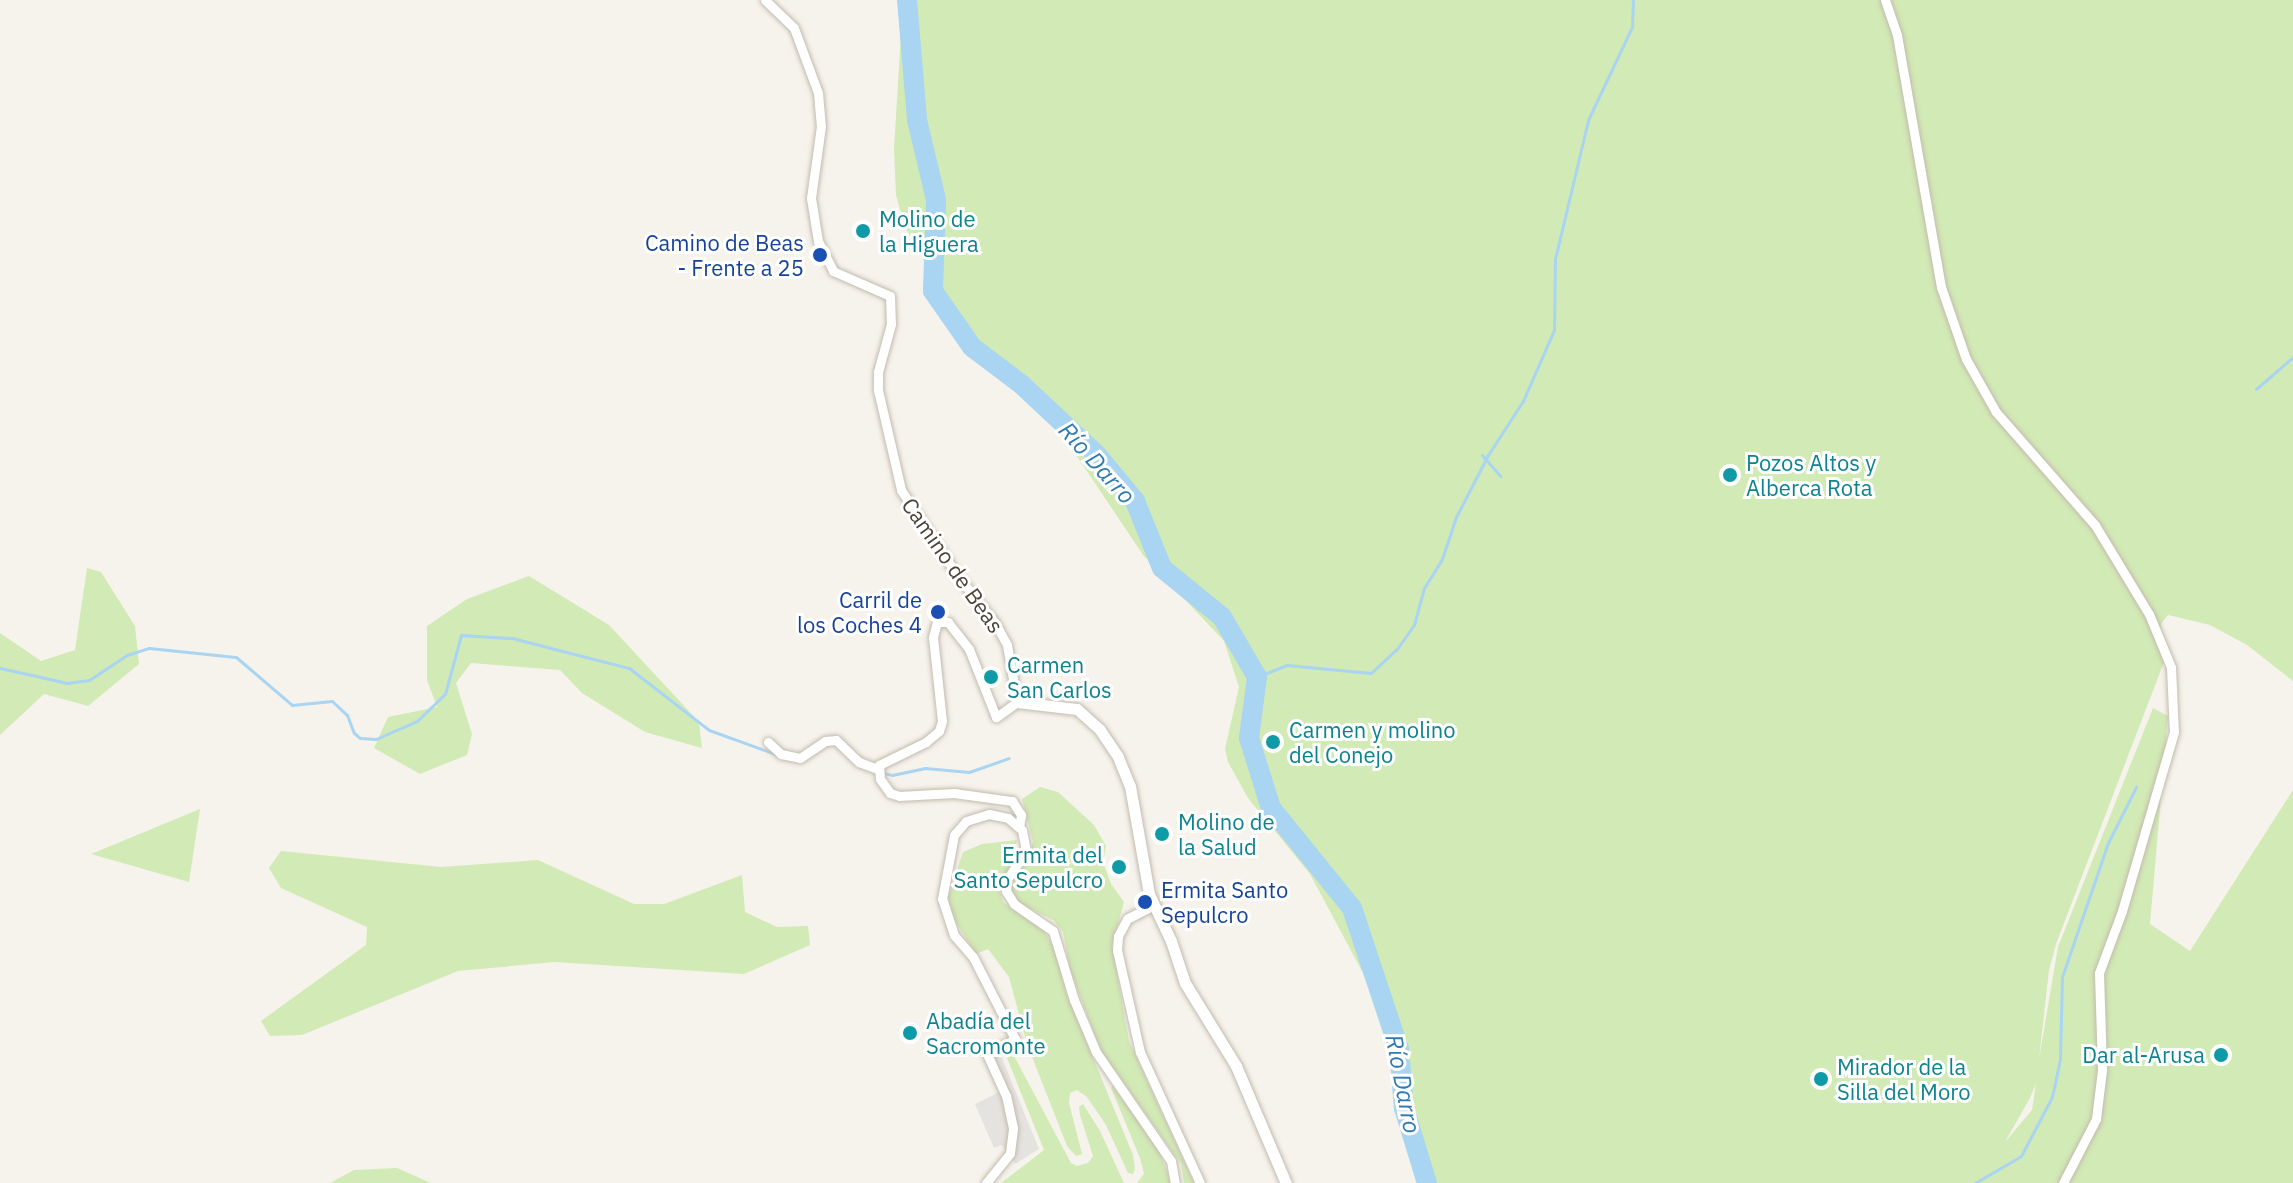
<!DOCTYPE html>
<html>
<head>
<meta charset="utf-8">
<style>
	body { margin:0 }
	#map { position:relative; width:2293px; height:1183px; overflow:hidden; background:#f6f3ec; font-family:"IBM Plex Sans",sans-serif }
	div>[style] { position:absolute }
	.green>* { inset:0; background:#d2eab5 }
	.parking>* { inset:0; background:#e5e3e0 }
	.stream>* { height:3px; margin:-1.5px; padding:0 1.5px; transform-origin:1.5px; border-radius:1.5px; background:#a9d4f2 }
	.river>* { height:20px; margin:-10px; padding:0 10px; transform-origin:10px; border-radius:10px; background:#a9d4f2 }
	.roads { filter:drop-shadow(0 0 2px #c2bbae) drop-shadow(0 0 2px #c2bbae) }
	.minor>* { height:9px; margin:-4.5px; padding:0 4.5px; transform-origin:4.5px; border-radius:4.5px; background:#fff }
	.tertiary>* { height:11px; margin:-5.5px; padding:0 5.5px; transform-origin:5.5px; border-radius:5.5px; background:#fff }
	.dots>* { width:22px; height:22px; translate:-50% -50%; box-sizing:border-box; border:4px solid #fff; border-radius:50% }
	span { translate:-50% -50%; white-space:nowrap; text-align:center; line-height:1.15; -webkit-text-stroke:6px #fff; paint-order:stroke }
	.culture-label { font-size:22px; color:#0d838f }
	.left { translate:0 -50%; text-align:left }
	.right { translate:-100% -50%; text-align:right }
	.transit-label { font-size:22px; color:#164399 }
	.street-label { font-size:22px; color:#4b4439 }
	.water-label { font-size:24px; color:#2e7ab2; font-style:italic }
</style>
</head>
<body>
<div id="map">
	<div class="green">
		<i style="clip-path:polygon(evenodd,903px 0,2293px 0,2293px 681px,2247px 645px,2210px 625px,2168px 615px,2161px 624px,2164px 662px,2056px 944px,2049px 970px,2039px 1059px,2058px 947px,2153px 708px,2168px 716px,2150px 924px,2190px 951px,2293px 790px,2293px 1183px,1422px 1183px,1382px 1014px,1363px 973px,1310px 874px,1248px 798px,1228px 762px,1225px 749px,1239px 687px,1224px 641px,1143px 555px,1066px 440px,1017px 388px,941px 290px,905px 227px,896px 195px,894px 149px,903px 0,2036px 1083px,2032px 1110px,2005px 1142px,2030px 1098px,2036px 1083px)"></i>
		<i style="clip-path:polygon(87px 568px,101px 572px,135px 626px,139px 664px,88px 706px,44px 694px,0 735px,0 633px,41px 661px,75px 650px)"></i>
		<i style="clip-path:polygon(529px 576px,609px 625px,699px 722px,702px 748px,645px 732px,582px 693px,560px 670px,471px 663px,456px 683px,472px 734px,467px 755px,420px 774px,374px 748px,388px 717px,437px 707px,427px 680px,427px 626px,467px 599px)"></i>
		<i style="clip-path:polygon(1040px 787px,1058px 792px,1094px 825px,1106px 846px,1103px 862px,1111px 884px,1124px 902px,1112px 946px,1129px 1041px,1194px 1183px,1184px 1183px,1181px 1164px,1101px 1051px,1070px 970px,1063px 932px,1053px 920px,1019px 903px,1012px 893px,1012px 880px,1028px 860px,1033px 842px,1022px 799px)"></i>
		<i style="clip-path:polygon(200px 809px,189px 882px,91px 854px)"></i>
		<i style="clip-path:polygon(1017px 840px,1014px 859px,999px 889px,1003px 902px,1044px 931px,1057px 953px,1066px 992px,1133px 1155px,1135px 1169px,1133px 1174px,1128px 1173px,1106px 1125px,1087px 1097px,1077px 1090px,1070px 1093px,1069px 1103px,1082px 1154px,1076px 1156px,1067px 1146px,1027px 1044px,1009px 977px,988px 949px,976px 954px,951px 915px,948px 897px,963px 852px,982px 844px)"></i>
		<i style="clip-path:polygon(281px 851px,441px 867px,538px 860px,634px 904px,664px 904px,742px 875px,745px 912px,777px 927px,808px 926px,810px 945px,744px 974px,554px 962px,458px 971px,302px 1035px,270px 1036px,261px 1021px,366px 945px,367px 927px,281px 888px,269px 868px)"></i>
		<i style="clip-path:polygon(1013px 1054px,1071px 1163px,1077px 1166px,1088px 1163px,1093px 1156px,1080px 1115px,1079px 1107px,1083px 1104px,1100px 1131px,1124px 1183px,1001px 1183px,1044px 1150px,1007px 1058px)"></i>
		<i style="clip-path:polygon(1113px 1086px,1157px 1147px,1172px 1183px,1137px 1183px,1144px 1174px,1140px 1158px,1111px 1088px)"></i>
		<i style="clip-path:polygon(397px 1168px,431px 1183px,330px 1183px,354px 1170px)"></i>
	</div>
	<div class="parking">
		<i style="clip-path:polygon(1000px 1053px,1039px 1149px,1015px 1164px,1002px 1145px,994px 1148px,975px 1104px,999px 1092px,985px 1061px)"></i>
	</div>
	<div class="stream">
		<i style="left:2256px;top:389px;width:49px;rotate:-40.9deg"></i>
		<i style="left:1482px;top:455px;width:28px;rotate:49deg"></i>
		<i style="left:0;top:668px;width:69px;rotate:12.6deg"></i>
		<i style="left:67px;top:683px;width:22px;rotate:-8deg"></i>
		<i style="left:89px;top:680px;width:45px;rotate:-33.3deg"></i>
		<i style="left:127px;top:655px;width:23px;rotate:-18deg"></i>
		<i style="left:149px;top:648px;width:87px;rotate:5.9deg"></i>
		<i style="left:236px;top:657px;width:74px;rotate:40.6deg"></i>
		<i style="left:292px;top:705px;width:40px;rotate:-5.7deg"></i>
		<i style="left:332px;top:701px;width:21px;rotate:43deg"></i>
		<i style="left:347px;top:715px;width:19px;rotate:69deg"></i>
		<i style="left:354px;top:733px;width:8px;rotate:40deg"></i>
		<i style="left:360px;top:738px;width:16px;rotate:4deg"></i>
		<i style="left:376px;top:739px;width:45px;rotate:-23.7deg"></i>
		<i style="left:417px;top:721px;width:39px;rotate:-44deg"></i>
		<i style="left:445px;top:694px;width:61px;rotate:-74.8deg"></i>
		<i style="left:461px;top:635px;width:51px;rotate:3.4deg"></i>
		<i style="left:512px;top:638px;width:121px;rotate:14.4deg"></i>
		<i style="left:629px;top:668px;width:101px;rotate:37.8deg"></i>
		<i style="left:709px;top:730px;width:73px;rotate:19.9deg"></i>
		<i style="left:1257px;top:677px;width:32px;rotate:-22deg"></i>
		<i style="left:1287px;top:665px;width:84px;rotate:5.4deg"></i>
		<i style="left:1371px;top:673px;width:35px;rotate:-43deg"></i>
		<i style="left:1397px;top:649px;width:29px;rotate:-55deg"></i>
		<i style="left:1414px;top:625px;width:38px;rotate:-75deg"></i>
		<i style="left:1424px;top:588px;width:34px;rotate:-58deg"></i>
		<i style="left:1442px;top:559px;width:44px;rotate:-71.6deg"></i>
		<i style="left:1456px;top:517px;width:70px;rotate:-62.7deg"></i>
		<i style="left:1488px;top:455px;width:64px;rotate:-57.1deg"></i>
		<i style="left:1523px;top:401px;width:77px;rotate:-66.4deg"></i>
		<i style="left:1554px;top:330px;width:71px;rotate:-89.2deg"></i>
		<i style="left:1555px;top:259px;width:143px;rotate:-76.6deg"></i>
		<i style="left:1588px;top:120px;width:103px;rotate:-64.7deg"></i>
		<i style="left:1632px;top:27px;width:27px;rotate:-88deg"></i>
		<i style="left:880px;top:772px;width:12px;rotate:14deg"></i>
		<i style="left:892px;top:775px;width:34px;rotate:-12deg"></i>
		<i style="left:925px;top:768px;width:44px;rotate:5.2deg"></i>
		<i style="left:969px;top:772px;width:42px;rotate:-19.3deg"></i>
		<i style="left:1425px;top:1183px;width:2px;rotate:-27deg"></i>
		<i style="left:1975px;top:1183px;width:53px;rotate:-30.4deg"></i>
		<i style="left:2021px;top:1156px;width:67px;rotate:-62.3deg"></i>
		<i style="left:2052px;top:1097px;width:40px;rotate:-78deg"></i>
		<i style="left:2060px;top:1058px;width:81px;rotate:-88.6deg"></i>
		<i style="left:2062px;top:977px;width:142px;rotate:-71.1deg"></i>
		<i style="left:2108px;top:843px;width:63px;rotate:-63.4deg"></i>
	</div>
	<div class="river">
		<i style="left:907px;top:0;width:120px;rotate:85.2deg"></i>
		<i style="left:917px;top:120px;width:82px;rotate:76.6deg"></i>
		<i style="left:936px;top:200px;width:91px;rotate:91.9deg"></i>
		<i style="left:933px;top:291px;width:68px;rotate:55.1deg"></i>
		<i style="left:972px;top:347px;width:61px;rotate:37.1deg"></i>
		<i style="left:1021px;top:384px;width:104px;rotate:43.1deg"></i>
		<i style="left:1097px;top:455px;width:60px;rotate:50.4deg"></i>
		<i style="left:1135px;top:501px;width:72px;rotate:68.1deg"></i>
		<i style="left:1162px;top:568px;width:77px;rotate:39.2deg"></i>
		<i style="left:1222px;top:617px;width:69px;rotate:59.7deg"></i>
		<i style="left:1257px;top:677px;width:62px;rotate:97.5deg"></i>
		<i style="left:1249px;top:738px;width:73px;rotate:72.6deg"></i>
		<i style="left:1271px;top:808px;width:129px;rotate:51deg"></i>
		<i style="left:1352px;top:908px;width:149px;rotate:71.6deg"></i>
		<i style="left:1399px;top:1049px;width:59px;rotate:85.2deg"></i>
		<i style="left:1404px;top:1108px;width:78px;rotate:73deg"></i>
	</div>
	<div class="roads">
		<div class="minor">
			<i style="left:765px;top:0;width:40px;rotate:44deg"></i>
			<i style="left:794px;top:28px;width:69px;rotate:69.7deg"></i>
			<i style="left:818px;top:93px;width:33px;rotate:85deg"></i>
			<i style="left:821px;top:126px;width:73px;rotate:97.9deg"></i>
			<i style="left:811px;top:198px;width:44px;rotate:80.8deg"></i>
			<i style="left:818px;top:241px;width:34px;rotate:63deg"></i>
			<i style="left:833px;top:271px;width:62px;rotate:23.7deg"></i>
			<i style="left:890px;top:296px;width:28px;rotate:88deg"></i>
			<i style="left:891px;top:324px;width:50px;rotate:105.2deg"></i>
			<i style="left:878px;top:372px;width:18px;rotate:90deg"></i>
			<i style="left:878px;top:390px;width:103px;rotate:77deg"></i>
			<i style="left:901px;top:490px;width:102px;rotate:56.6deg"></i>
			<i style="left:957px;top:575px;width:61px;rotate:51.6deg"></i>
			<i style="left:995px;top:623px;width:25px;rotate:61deg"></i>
			<i style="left:1007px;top:645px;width:58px;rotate:80deg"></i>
			<i style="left:1017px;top:702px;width:26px;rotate:144deg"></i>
			<i style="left:996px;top:717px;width:73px;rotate:-111.7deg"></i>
			<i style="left:969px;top:649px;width:34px;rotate:-128deg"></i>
			<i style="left:948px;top:622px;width:11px;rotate:180deg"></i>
			<i style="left:937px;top:622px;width:16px;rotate:105deg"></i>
			<i style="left:933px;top:637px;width:84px;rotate:83.9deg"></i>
			<i style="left:942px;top:721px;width:10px;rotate:107deg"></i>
			<i style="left:939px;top:731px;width:17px;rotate:140deg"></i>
			<i style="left:926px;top:742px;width:52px;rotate:153.9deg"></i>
			<i style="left:879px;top:765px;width:14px;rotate:86deg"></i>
			<i style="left:880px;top:779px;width:17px;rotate:54deg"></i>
			<i style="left:890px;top:793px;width:9px;rotate:18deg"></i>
			<i style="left:899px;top:796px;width:55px;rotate:-3.1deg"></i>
			<i style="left:954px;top:793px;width:59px;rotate:7.9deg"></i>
			<i style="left:1012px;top:801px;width:17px;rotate:57deg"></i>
			<i style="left:1021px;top:815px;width:12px;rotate:99deg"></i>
			<i style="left:1885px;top:0;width:37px;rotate:71deg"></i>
			<i style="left:1897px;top:35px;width:256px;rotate:80.1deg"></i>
			<i style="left:1941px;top:287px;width:76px;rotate:70.9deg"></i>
			<i style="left:1966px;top:359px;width:61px;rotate:60.5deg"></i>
			<i style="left:1996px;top:412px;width:150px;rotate:48.8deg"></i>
			<i style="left:2095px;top:525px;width:104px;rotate:58.8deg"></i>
			<i style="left:2149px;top:614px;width:57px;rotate:67.5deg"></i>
			<i style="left:2171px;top:667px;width:65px;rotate:87.4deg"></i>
			<i style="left:2174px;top:732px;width:186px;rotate:106.2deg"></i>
			<i style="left:2122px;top:911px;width:66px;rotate:110.4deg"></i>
			<i style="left:2099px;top:973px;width:97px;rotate:88.2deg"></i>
			<i style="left:2102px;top:1070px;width:49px;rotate:97deg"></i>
			<i style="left:2096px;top:1119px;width:72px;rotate:117.3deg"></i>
			<i style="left:768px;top:742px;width:18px;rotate:43deg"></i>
			<i style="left:781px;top:754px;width:19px;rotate:12deg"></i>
			<i style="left:800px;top:758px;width:30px;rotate:-34deg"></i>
			<i style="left:825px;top:741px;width:11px;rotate:-5deg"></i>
			<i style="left:836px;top:740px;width:32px;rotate:44deg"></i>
			<i style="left:859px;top:762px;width:19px;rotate:21deg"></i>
			<i style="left:1154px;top:905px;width:30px;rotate:153deg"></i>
			<i style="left:1127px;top:919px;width:19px;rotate:118deg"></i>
			<i style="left:1118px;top:936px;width:14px;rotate:94deg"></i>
			<i style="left:1117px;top:950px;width:105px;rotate:77.3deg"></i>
			<i style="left:1140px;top:1052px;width:144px;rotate:65.4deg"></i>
			<i style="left:986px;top:1183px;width:38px;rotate:-51deg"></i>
			<i style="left:1010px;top:1153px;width:25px;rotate:-83deg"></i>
			<i style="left:1013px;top:1128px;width:33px;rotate:-102deg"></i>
			<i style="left:1006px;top:1096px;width:46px;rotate:-114.3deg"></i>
			<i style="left:987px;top:1054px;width:32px;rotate:-28deg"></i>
			<i style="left:1015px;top:1039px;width:92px;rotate:-117.1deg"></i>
			<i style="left:973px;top:957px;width:29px;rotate:-131deg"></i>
			<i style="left:954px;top:935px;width:38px;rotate:-108deg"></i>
			<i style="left:942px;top:899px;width:65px;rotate:-79.4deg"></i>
			<i style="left:954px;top:835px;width:18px;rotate:-49deg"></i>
			<i style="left:966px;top:821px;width:24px;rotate:-17deg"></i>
			<i style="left:989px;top:814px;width:19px;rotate:12deg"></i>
			<i style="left:1008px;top:818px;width:18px;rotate:41deg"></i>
			<i style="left:1022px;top:830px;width:21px;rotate:79deg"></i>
			<i style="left:1026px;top:851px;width:34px;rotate:124deg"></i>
			<i style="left:1007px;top:879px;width:12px;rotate:95deg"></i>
			<i style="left:1006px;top:891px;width:15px;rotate:58deg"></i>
			<i style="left:1014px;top:904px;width:47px;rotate:34.7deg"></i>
			<i style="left:1053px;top:931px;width:72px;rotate:73.1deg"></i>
			<i style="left:1074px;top:1000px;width:56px;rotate:67.1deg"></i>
			<i style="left:1096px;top:1052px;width:132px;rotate:55.5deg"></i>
			<i style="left:1171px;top:1161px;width:22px;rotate:80deg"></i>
		</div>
		<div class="tertiary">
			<i style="left:1017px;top:702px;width:60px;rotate:6.7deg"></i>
			<i style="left:1077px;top:709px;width:31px;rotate:42deg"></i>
			<i style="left:1100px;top:730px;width:32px;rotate:56deg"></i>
			<i style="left:1118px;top:757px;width:31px;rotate:68deg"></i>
			<i style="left:1130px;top:786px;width:110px;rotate:80deg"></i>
			<i style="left:1149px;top:894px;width:52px;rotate:64.9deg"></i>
			<i style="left:1171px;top:941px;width:44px;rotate:71.6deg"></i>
			<i style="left:1185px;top:983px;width:97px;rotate:58.4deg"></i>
			<i style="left:1236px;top:1066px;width:127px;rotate:66.9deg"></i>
		</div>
	</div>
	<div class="dots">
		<i style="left:863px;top:231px;background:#0f9aa8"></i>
		<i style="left:820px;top:255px;background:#1a4fb4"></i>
		<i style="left:1730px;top:475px;background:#0f9aa8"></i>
		<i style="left:938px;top:612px;background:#1a4fb4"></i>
		<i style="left:991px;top:677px;background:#0f9aa8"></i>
		<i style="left:1273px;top:742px;background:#0f9aa8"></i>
		<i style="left:1162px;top:834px;background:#0f9aa8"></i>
		<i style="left:1119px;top:867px;background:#0f9aa8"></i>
		<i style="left:1145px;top:902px;background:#1a4fb4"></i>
		<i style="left:910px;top:1033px;background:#0f9aa8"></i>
		<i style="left:2221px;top:1055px;background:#0f9aa8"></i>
		<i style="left:1821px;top:1079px;background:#0f9aa8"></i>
	</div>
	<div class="culture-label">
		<span class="left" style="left:879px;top:231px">Molino de<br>la Higuera</span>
		<span class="left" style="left:1746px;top:475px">Pozos Altos y<br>Alberca Rota</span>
		<span class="left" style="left:1007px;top:677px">Carmen<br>San Carlos</span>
		<span class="left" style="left:1289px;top:742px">Carmen y molino<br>del Conejo</span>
		<span class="left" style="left:1178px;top:834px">Molino de<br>la Salud</span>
		<span class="right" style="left:1103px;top:867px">Ermita del<br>Santo Sepulcro</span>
		<span class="left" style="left:926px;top:1033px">Abadía del<br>Sacromonte</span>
		<span class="right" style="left:2205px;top:1055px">Dar al-Arusa</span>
		<span class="left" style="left:1837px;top:1079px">Mirador de la<br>Silla del Moro</span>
	</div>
	<div class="transit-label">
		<span class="right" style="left:804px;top:255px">Camino de Beas<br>- Frente a 25</span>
		<span class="right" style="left:922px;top:612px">Carril de<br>los Coches 4</span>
		<span class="left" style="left:1161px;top:902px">Ermita Santo<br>Sepulcro</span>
	</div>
	<div class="street-label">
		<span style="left:953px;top:565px;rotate:55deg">Camino de Beas</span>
	</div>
	<div class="water-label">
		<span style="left:1097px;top:463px;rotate:48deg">Río Darro</span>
		<span style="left:1403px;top:1084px;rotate:79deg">Río Darro</span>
	</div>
</div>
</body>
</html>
